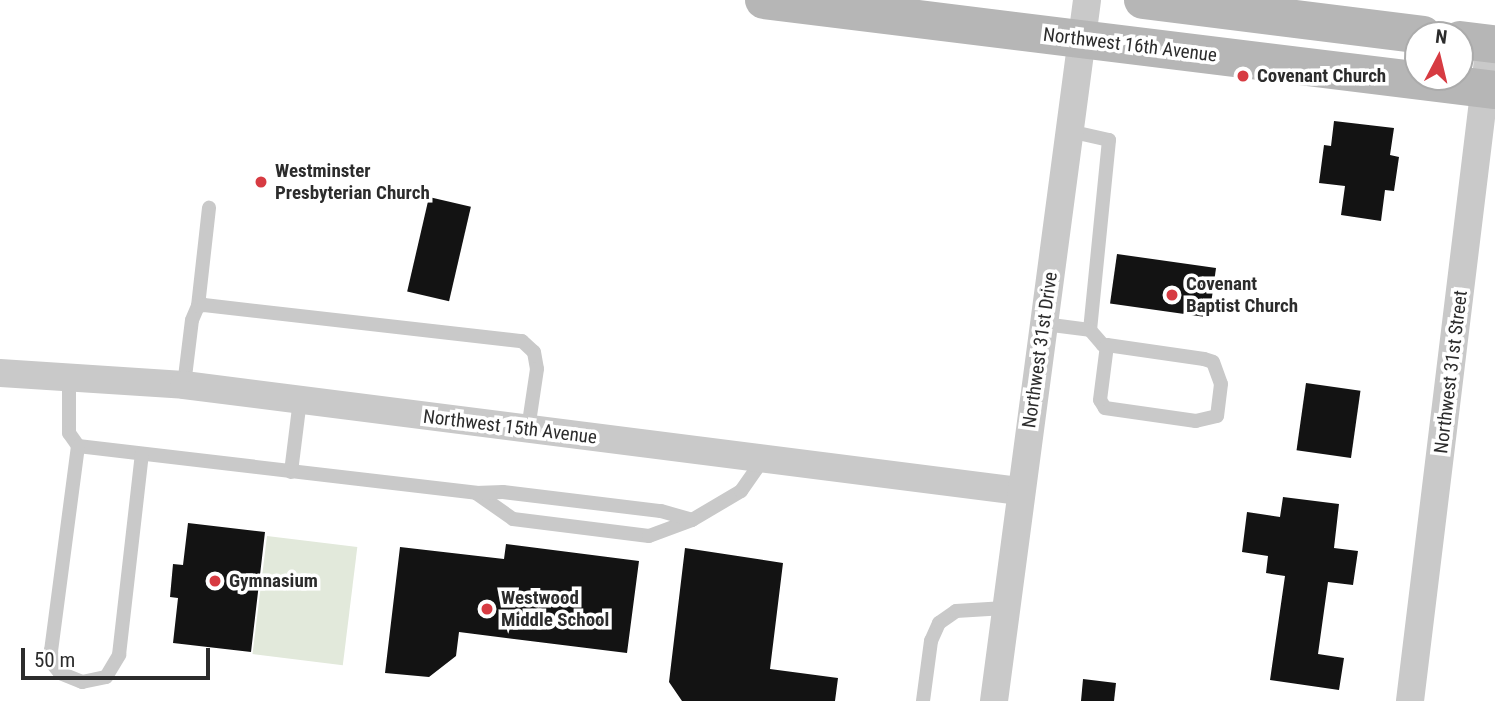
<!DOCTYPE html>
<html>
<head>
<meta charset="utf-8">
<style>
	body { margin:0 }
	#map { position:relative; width:1495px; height:701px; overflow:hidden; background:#fff; font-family:"Roboto Condensed",sans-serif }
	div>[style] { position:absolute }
	.green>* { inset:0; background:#e2e9db; transform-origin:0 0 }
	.building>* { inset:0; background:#131313; transform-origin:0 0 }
	.service>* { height:14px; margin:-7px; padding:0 7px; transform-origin:7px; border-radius:7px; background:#c9c9c9 }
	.minor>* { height:28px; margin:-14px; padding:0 14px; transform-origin:14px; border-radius:14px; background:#c9c9c9 }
	.secondary>* { height:38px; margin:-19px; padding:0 19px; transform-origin:19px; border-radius:19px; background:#b6b6b6 }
	.dots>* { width:19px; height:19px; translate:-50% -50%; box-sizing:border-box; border:4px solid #fff; border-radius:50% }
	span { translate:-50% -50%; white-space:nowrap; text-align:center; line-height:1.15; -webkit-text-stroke:7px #fff; paint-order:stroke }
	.street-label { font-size:19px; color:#2c2c2c }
	.poi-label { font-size:19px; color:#2c2c2c; font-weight:700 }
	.left { translate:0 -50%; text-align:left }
	.north { position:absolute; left:1404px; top:21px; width:70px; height:70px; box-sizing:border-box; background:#fff; border:2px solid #ababab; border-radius:50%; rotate:7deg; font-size:19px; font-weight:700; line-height:28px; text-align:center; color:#2c2c2c }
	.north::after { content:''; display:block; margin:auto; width:24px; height:32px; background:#d73b42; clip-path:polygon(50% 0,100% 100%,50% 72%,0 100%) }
	.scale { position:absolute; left:21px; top:648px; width:189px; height:32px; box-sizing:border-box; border:4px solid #2c2c2c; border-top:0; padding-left:9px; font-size:21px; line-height:24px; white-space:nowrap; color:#2c2c2c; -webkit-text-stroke:5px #fff; paint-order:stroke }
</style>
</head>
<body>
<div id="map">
	<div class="green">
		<i style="left:267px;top:536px;width:91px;height:119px;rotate:7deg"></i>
	</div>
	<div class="building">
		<i style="clip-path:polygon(1334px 121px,1394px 128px,1390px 155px,1399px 157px,1394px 191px,1385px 190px,1381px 221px,1341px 215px,1345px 186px,1319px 183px,1324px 145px,1331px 146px)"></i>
		<i style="left:429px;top:197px;width:43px;height:97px;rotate:13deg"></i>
		<i style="left:1117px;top:254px;width:100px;height:50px;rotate:8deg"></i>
		<i style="left:1306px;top:383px;width:55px;height:68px;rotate:8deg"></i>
		<i style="clip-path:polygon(1283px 497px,1339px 504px,1334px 548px,1358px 551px,1353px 585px,1328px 582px,1318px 654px,1344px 658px,1339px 690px,1270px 680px,1285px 576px,1266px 573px,1268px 556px,1242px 552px,1247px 512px,1280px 517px)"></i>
		<i style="clip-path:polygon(188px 523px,265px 532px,251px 652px,173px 643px,178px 598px,170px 597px,173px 564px,183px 565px)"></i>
		<i style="clip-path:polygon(506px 544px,639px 561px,627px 653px,459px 632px,456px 656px,429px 677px,385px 673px,400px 547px,504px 559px)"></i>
		<i style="clip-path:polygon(685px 548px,783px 563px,770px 669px,838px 678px,835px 701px,682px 701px,669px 682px)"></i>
		<i style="clip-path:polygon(1083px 679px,1116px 683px,1114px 701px,1081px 701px)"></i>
	</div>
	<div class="service">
		<i style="left:1069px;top:131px;width:41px;rotate:12.7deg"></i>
		<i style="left:1109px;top:140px;width:191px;rotate:95.7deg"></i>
		<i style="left:198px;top:306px;width:99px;rotate:-83.6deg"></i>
		<i style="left:1044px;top:324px;width:46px;rotate:7.4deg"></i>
		<i style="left:1090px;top:330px;width:20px;rotate:49deg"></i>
		<i style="left:1103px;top:345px;width:4px"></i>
		<i style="left:1107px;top:345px;width:98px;rotate:8.2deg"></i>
		<i style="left:1204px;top:359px;width:9px;rotate:18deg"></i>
		<i style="left:1213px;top:362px;width:23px;rotate:70deg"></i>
		<i style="left:1221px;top:384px;width:32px;rotate:97deg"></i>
		<i style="left:1217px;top:416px;width:22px;rotate:167deg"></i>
		<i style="left:1196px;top:421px;width:92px;rotate:-171.9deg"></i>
		<i style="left:1105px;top:408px;width:9px;rotate:-122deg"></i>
		<i style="left:1100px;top:400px;width:55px;rotate:-82.7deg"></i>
		<i style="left:69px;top:377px;width:56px;rotate:90deg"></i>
		<i style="left:69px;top:433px;width:16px;rotate:55deg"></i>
		<i style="left:78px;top:446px;width:401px;rotate:6.7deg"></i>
		<i style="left:476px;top:493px;width:45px;rotate:35.1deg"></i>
		<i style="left:513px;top:519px;width:137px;rotate:7.1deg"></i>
		<i style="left:649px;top:536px;width:46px;rotate:-20.4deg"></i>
		<i style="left:692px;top:520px;width:57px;rotate:-30.6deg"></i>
		<i style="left:741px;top:491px;width:39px;rotate:-55deg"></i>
		<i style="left:184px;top:385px;width:65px;rotate:-83deg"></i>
		<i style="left:192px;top:320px;width:15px;rotate:-67deg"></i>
		<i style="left:198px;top:306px;width:6px;rotate:-9deg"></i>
		<i style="left:204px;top:305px;width:320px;rotate:6.5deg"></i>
		<i style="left:522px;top:341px;width:16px;rotate:43deg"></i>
		<i style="left:534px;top:352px;width:17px;rotate:80deg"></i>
		<i style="left:537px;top:369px;width:61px;rotate:98.5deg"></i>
		<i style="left:78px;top:446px;width:206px;rotate:97.5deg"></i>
		<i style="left:51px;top:650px;width:13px;rotate:86deg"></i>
		<i style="left:52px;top:663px;width:13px;rotate:51deg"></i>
		<i style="left:60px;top:673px;width:24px;rotate:22deg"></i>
		<i style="left:82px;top:682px;width:25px;rotate:-12deg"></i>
		<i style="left:106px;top:677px;width:26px;rotate:-59deg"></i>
		<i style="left:119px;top:655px;width:202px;rotate:-83.5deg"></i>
		<i style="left:291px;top:472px;width:73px;rotate:-82.9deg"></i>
		<i style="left:476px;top:493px;width:27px;rotate:-2deg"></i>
		<i style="left:503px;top:492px;width:159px;rotate:6.9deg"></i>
		<i style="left:661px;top:511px;width:32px;rotate:16deg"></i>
		<i style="left:923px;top:701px;width:61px;rotate:-82.4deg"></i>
		<i style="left:931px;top:641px;width:20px;rotate:-66deg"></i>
		<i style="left:939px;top:623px;width:21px;rotate:-35deg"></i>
		<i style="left:956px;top:611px;width:49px;rotate:-3.5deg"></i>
	</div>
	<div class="minor">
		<i style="left:0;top:373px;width:184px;rotate:3.7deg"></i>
		<i style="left:184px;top:385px;width:843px;rotate:7.23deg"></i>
		<i style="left:994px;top:701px;width:707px;rotate:-82.44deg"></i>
		<i style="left:1410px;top:701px;width:662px;rotate:-83.06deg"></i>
	</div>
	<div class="secondary">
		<i style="left:764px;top:0;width:737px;rotate:7.02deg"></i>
		<i style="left:1143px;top:0;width:282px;rotate:7.1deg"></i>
		<i style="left:1460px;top:40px;width:35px;rotate:7deg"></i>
	</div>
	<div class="dots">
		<i style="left:1243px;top:76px;background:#d73b42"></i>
		<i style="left:261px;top:182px;background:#d73b42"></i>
		<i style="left:1172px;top:295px;background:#d73b42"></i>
		<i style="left:215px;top:581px;background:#d73b42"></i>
		<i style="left:487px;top:609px;background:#d73b42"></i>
	</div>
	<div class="street-label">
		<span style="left:1130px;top:45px;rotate:7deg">Northwest 16th Avenue</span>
		<span style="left:1040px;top:350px;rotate:-82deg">Northwest 31st Drive</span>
		<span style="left:1451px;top:372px;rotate:-83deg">Northwest 31st Street</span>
		<span style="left:510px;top:427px;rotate:7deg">Northwest 15th Avenue</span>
	</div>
	<div class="poi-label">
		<span class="left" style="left:1257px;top:76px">Covenant Church</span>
		<span class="left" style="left:275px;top:182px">Westminster<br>Presbyterian Church</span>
		<span class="left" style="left:1186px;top:295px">Covenant<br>Baptist Church</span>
		<span class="left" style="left:229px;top:581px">Gymnasium</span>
		<span class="left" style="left:501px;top:609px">Westwood<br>Middle School</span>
	</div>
	<div class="north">N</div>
	<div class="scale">50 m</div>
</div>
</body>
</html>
